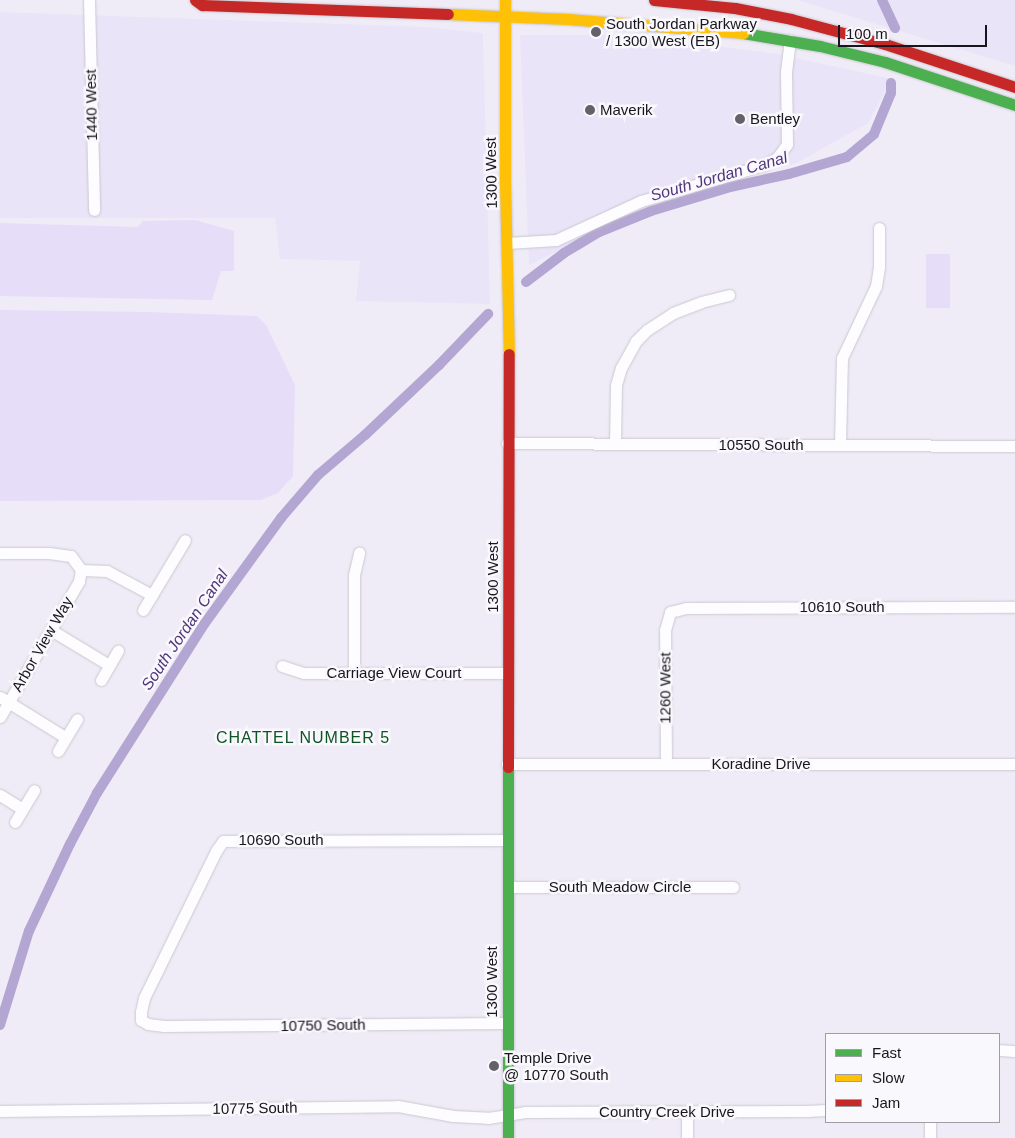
<!DOCTYPE html>
<html>
<head>
<meta charset="utf-8">
<style>
	body { margin:0 }
	#map { position:relative; width:1015px; height:1138px; overflow:hidden; background:#f0ecf7; font-family:Arial,sans-serif }
	div>[style] { position:absolute }
	.built>* { inset:0; background:#eae4f8 }
	.green>* { inset:0; background:#e6ddf9; transform-origin:0 0 }
	.canal>* { height:10px; margin:-5px; padding:0 5px; transform-origin:5px; border-radius:5px; background:#b4a6d2 }
	.roads { filter:drop-shadow(0 0 1px #cac8cf) drop-shadow(0 0 1px #cac8cf) }
	.street>* { height:11px; margin:-5.5px; padding:0 5.5px; transform-origin:5.5px; border-radius:5.5px; background:#fdfcfe }
	.fast>* { height:11px; margin:-5.5px; padding:0 5.5px; transform-origin:5.5px; border-radius:5.5px; background:#4caf50 }
	.slow>* { height:11px; margin:-5.5px; padding:0 5.5px; transform-origin:5.5px; border-radius:5.5px; background:#ffc107 }
	.jam>* { height:11px; margin:-5.5px; padding:0 5.5px; transform-origin:5.5px; border-radius:5.5px; background:#c62828 }
	.dots>* { width:14px; height:14px; translate:-50% -50%; box-sizing:border-box; border:2px solid #f9f8fc; border-radius:50% }
	span { translate:-50% -50%; white-space:nowrap; text-align:center; line-height:1.15; -webkit-text-stroke:5px #f9f8fc; paint-order:stroke }
	.poi-label { font-size:15px; color:#18161d }
	.left { translate:0 -50%; text-align:left }
	.street-label { font-size:15px; color:#18161d }
	.water-label { font-size:16px; color:#51357c; font-style:italic }
	.neighbourhood-label { font-size:16px; color:#0f5325; letter-spacing:1px }
	.legend { position:absolute; left:825px; top:1033px; width:175px; height:90px; box-sizing:border-box; background:#f9f8fc; border:1px solid #9f9ea3; margin:0; padding:6px 9px; list-style:none; font-size:15px; color:#18161d }
	.legend li { display:flex; align-items:center; gap:10px; height:25px }
	.legend b { width:25px; border:1px solid #9f9ea3 }
	.scale { position:absolute; left:838px; top:25px; width:149px; height:22px; box-sizing:border-box; border:2px solid #18161d; border-top:0; padding-left:6px; font-size:15px; line-height:18px; white-space:nowrap; color:#18161d; -webkit-text-stroke:4px #f9f8fc; paint-order:stroke }
</style>
</head>
<body>
<div id="map">
	<div class="built">
		<i style="clip-path:polygon(797px 0,1015px 0,1015px 66px)"></i>
		<i style="clip-path:polygon(0 12px,427px 27px,483px 33px,490px 304px,356px 301px,360px 261px,280px 259px,275px 218px,0 218px)"></i>
		<i style="clip-path:polygon(520px 35px,630px 35px,777px 54px,892px 79px,868px 123px,795px 164px,685px 189px,529px 265px)"></i>
	</div>
	<div class="green">
		<i style="clip-path:polygon(195px 220px,234px 231px,234px 271px,221px 271px,212px 300px,0 296px,0 223px,138px 227px,143px 221px)"></i>
		<i style="left:926px;top:254px;width:24px;height:54px"></i>
		<i style="clip-path:polygon(0 310px,149px 312px,257px 316px,266px 325px,295px 385px,293px 476px,278px 493px,261px 500px,0 501px)"></i>
	</div>
	<div class="canal">
		<i style="left:882px;top:0;width:31px;rotate:65deg"></i>
		<i style="left:526px;top:282px;width:48px;rotate:-37.3deg"></i>
		<i style="left:564px;top:253px;width:41px;rotate:-31deg"></i>
		<i style="left:599px;top:232px;width:56px;rotate:-22deg"></i>
		<i style="left:651px;top:211px;width:83px;rotate:-16.9deg"></i>
		<i style="left:730px;top:187px;width:60px;rotate:-12.4deg"></i>
		<i style="left:789px;top:174px;width:60px;rotate:-16.3deg"></i>
		<i style="left:847px;top:157px;width:35px;rotate:-40deg"></i>
		<i style="left:874px;top:134px;width:44px;rotate:-67.5deg"></i>
		<i style="left:891px;top:93px;width:10px;rotate:-90deg"></i>
		<i style="left:0;top:1025px;width:98px;rotate:-72.9deg"></i>
		<i style="left:29px;top:931px;width:96px;rotate:-64.8deg"></i>
		<i style="left:70px;top:844px;width:58px;rotate:-62.1deg"></i>
		<i style="left:97px;top:793px;width:201px;rotate:-57.6deg"></i>
		<i style="left:205px;top:623px;width:130px;rotate:-54.1deg"></i>
		<i style="left:281px;top:518px;width:57px;rotate:-49.3deg"></i>
		<i style="left:318px;top:475px;width:62px;rotate:-40.4deg"></i>
		<i style="left:365px;top:435px;width:102px;rotate:-43.4deg"></i>
		<i style="left:439px;top:365px;width:71px;rotate:-46.1deg"></i>
	</div>
	<div class="roads">
		<div class="street">
			<i style="left:89px;top:0;width:210px;rotate:88.6deg"></i>
			<i style="left:507px;top:243px;width:49px;rotate:-3.5deg"></i>
			<i style="left:556px;top:240px;width:94px;rotate:-24.6deg"></i>
			<i style="left:641px;top:201px;width:128px;rotate:-16.3deg"></i>
			<i style="left:764px;top:165px;width:15px;rotate:-28deg"></i>
			<i style="left:777px;top:158px;width:17px;rotate:-54deg"></i>
			<i style="left:787px;top:144px;width:72px;rotate:-90.8deg"></i>
			<i style="left:786px;top:72px;width:32px;rotate:-83deg"></i>
			<i style="left:507px;top:443px;width:508px;rotate:0.34deg"></i>
			<i style="left:615px;top:443px;width:58px;rotate:-89deg"></i>
			<i style="left:616px;top:385px;width:18px;rotate:-74deg"></i>
			<i style="left:621px;top:368px;width:31px;rotate:-61deg"></i>
			<i style="left:636px;top:341px;width:16px;rotate:-45deg"></i>
			<i style="left:647px;top:330px;width:31px;rotate:-33deg"></i>
			<i style="left:673px;top:313px;width:30px;rotate:-21deg"></i>
			<i style="left:701px;top:302px;width:29px;rotate:-14deg"></i>
			<i style="left:840px;top:445px;width:87px;rotate:-88.7deg"></i>
			<i style="left:842px;top:358px;width:80px;rotate:-64.7deg"></i>
			<i style="left:876px;top:286px;width:19px;rotate:-81deg"></i>
			<i style="left:879px;top:267px;width:39px;rotate:-90deg"></i>
			<i style="left:0;top:553px;width:49px"></i>
			<i style="left:49px;top:553px;width:22px;rotate:8deg"></i>
			<i style="left:71px;top:556px;width:17px;rotate:54deg"></i>
			<i style="left:81px;top:570px;width:26px;rotate:2deg"></i>
			<i style="left:107px;top:571px;width:51px;rotate:28.1deg"></i>
			<i style="left:152px;top:595px;width:64px;rotate:-59deg"></i>
			<i style="left:143px;top:610px;width:17px;rotate:-59deg"></i>
			<i style="left:51px;top:630px;width:68px;rotate:31.1deg"></i>
			<i style="left:282px;top:666px;width:23px;rotate:18deg"></i>
			<i style="left:304px;top:673px;width:204px"></i>
			<i style="left:354px;top:673px;width:98px;rotate:-90deg"></i>
			<i style="left:354px;top:575px;width:23px;rotate:-77deg"></i>
			<i style="left:101px;top:680px;width:34px;rotate:-60deg"></i>
			<i style="left:0;top:697px;width:76px;rotate:31.6deg"></i>
			<i style="left:0;top:717px;width:157px;rotate:-59.8deg"></i>
			<i style="left:79px;top:581px;width:11px;rotate:-80deg"></i>
			<i style="left:58px;top:751px;width:37px;rotate:-59deg"></i>
			<i style="left:507px;top:764px;width:508px"></i>
			<i style="left:666px;top:764px;width:134px;rotate:-90.4deg"></i>
			<i style="left:665px;top:630px;width:19px;rotate:-74deg"></i>
			<i style="left:670px;top:612px;width:16px;rotate:-14deg"></i>
			<i style="left:686px;top:608px;width:329px;rotate:-0.2deg"></i>
			<i style="left:0;top:795px;width:26px;rotate:32deg"></i>
			<i style="left:15px;top:822px;width:37px;rotate:-59deg"></i>
			<i style="left:508px;top:887px;width:225px"></i>
			<i style="left:507px;top:1023px;width:343px;rotate:179.5deg"></i>
			<i style="left:164px;top:1026px;width:16px;rotate:-173deg"></i>
			<i style="left:148px;top:1024px;width:8px;rotate:-150deg"></i>
			<i style="left:141px;top:1020px;width:8px;rotate:-90deg"></i>
			<i style="left:141px;top:1012px;width:14px;rotate:-78deg"></i>
			<i style="left:144px;top:998px;width:164px;rotate:-63.9deg"></i>
			<i style="left:216px;top:851px;width:12px;rotate:-55deg"></i>
			<i style="left:223px;top:841px;width:284px;rotate:-0.2deg"></i>
			<i style="left:999px;top:1050px;width:16px;rotate:4deg"></i>
			<i style="left:0;top:1111px;width:398px;rotate:-0.7deg"></i>
			<i style="left:398px;top:1106px;width:56px;rotate:10.3deg"></i>
			<i style="left:453px;top:1116px;width:35px;rotate:3deg"></i>
			<i style="left:488px;top:1118px;width:36px;rotate:-9deg"></i>
			<i style="left:524px;top:1112px;width:283px;rotate:-0.2deg"></i>
			<i style="left:807px;top:1111px;width:19px;rotate:-3deg"></i>
			<i style="left:687px;top:1112px;width:26px;rotate:90deg"></i>
			<i style="left:930px;top:1122px;width:16px;rotate:90deg"></i>
		</div>
		<div class="fast">
			<i style="left:743px;top:33px;width:78px;rotate:9.6deg"></i>
			<i style="left:820px;top:46px;width:67px;rotate:13.8deg"></i>
			<i style="left:885px;top:62px;width:137px;rotate:18.3deg"></i>
			<i style="left:508px;top:1138px;width:371px;rotate:-90deg"></i>
		</div>
		<div class="slow">
			<i style="left:505px;top:0;width:181px;rotate:90deg"></i>
			<i style="left:505px;top:181px;width:173px;rotate:88.7deg"></i>
			<i style="left:448px;top:14px;width:120px;rotate:2.4deg"></i>
			<i style="left:568px;top:19px;width:176px;rotate:4.6deg"></i>
		</div>
		<div class="jam">
			<i style="left:195px;top:0;width:9px;rotate:36deg"></i>
			<i style="left:202px;top:5px;width:246px;rotate:2.1deg"></i>
			<i style="left:654px;top:0;width:81px;rotate:5.6deg"></i>
			<i style="left:735px;top:8px;width:57px;rotate:11.1deg"></i>
			<i style="left:791px;top:19px;width:97px;rotate:14.9deg"></i>
			<i style="left:885px;top:44px;width:137px;rotate:18.3deg"></i>
			<i style="left:508px;top:767px;width:413px;rotate:-89.9deg"></i>
		</div>
	</div>
	<div class="dots">
		<i style="left:596px;top:32px;background:#646169"></i>
		<i style="left:590px;top:110px;background:#646169"></i>
		<i style="left:740px;top:119px;background:#646169"></i>
		<i style="left:494px;top:1066px;background:#646169"></i>
	</div>
	<div class="poi-label">
		<span class="left" style="left:606px;top:32px">South Jordan Parkway<br>/ 1300 West (EB)</span>
		<span class="left" style="left:600px;top:110px">Maverik</span>
		<span class="left" style="left:750px;top:119px">Bentley</span>
		<span class="left" style="left:504px;top:1066px">Temple Drive<br>@ 10770 South</span>
	</div>
	<div class="street-label">
		<span style="left:91px;top:105px;rotate:-91deg">1440 West</span>
		<span style="left:491px;top:173px;rotate:-91deg">1300 West</span>
		<span style="left:761px;top:445px">10550 South</span>
		<span style="left:493px;top:577px;rotate:-90deg">1300 West</span>
		<span style="left:842px;top:607px">10610 South</span>
		<span style="left:42px;top:644px;rotate:-60deg">Arbor View Way</span>
		<span style="left:394px;top:673px">Carriage View Court</span>
		<span style="left:665px;top:688px;rotate:-90deg">1260 West</span>
		<span style="left:761px;top:764px">Koradine Drive</span>
		<span style="left:281px;top:840px">10690 South</span>
		<span style="left:620px;top:887px">South Meadow Circle</span>
		<span style="left:492px;top:982px;rotate:-90deg">1300 West</span>
		<span style="left:323px;top:1025px;rotate:-1deg">10750 South</span>
		<span style="left:255px;top:1108px;rotate:-1deg">10775 South</span>
		<span style="left:667px;top:1112px">Country Creek Drive</span>
	</div>
	<div class="water-label">
		<span style="left:719px;top:177px;rotate:-16deg">South Jordan Canal</span>
		<span style="left:185px;top:630px;rotate:-56deg">South Jordan Canal</span>
	</div>
	<div class="neighbourhood-label">
		<span style="left:303px;top:738px">CHATTEL NUMBER 5</span>
	</div>
	<ul class="legend">
	<li><b style="height:6px;background:#4caf50"></b>Fast</li>
	<li><b style="height:6px;background:#ffc107"></b>Slow</li>
	<li><b style="height:6px;background:#c62828"></b>Jam</li>
	</ul>
	<div class="scale">100 m</div>
</div>
</body>
</html>
